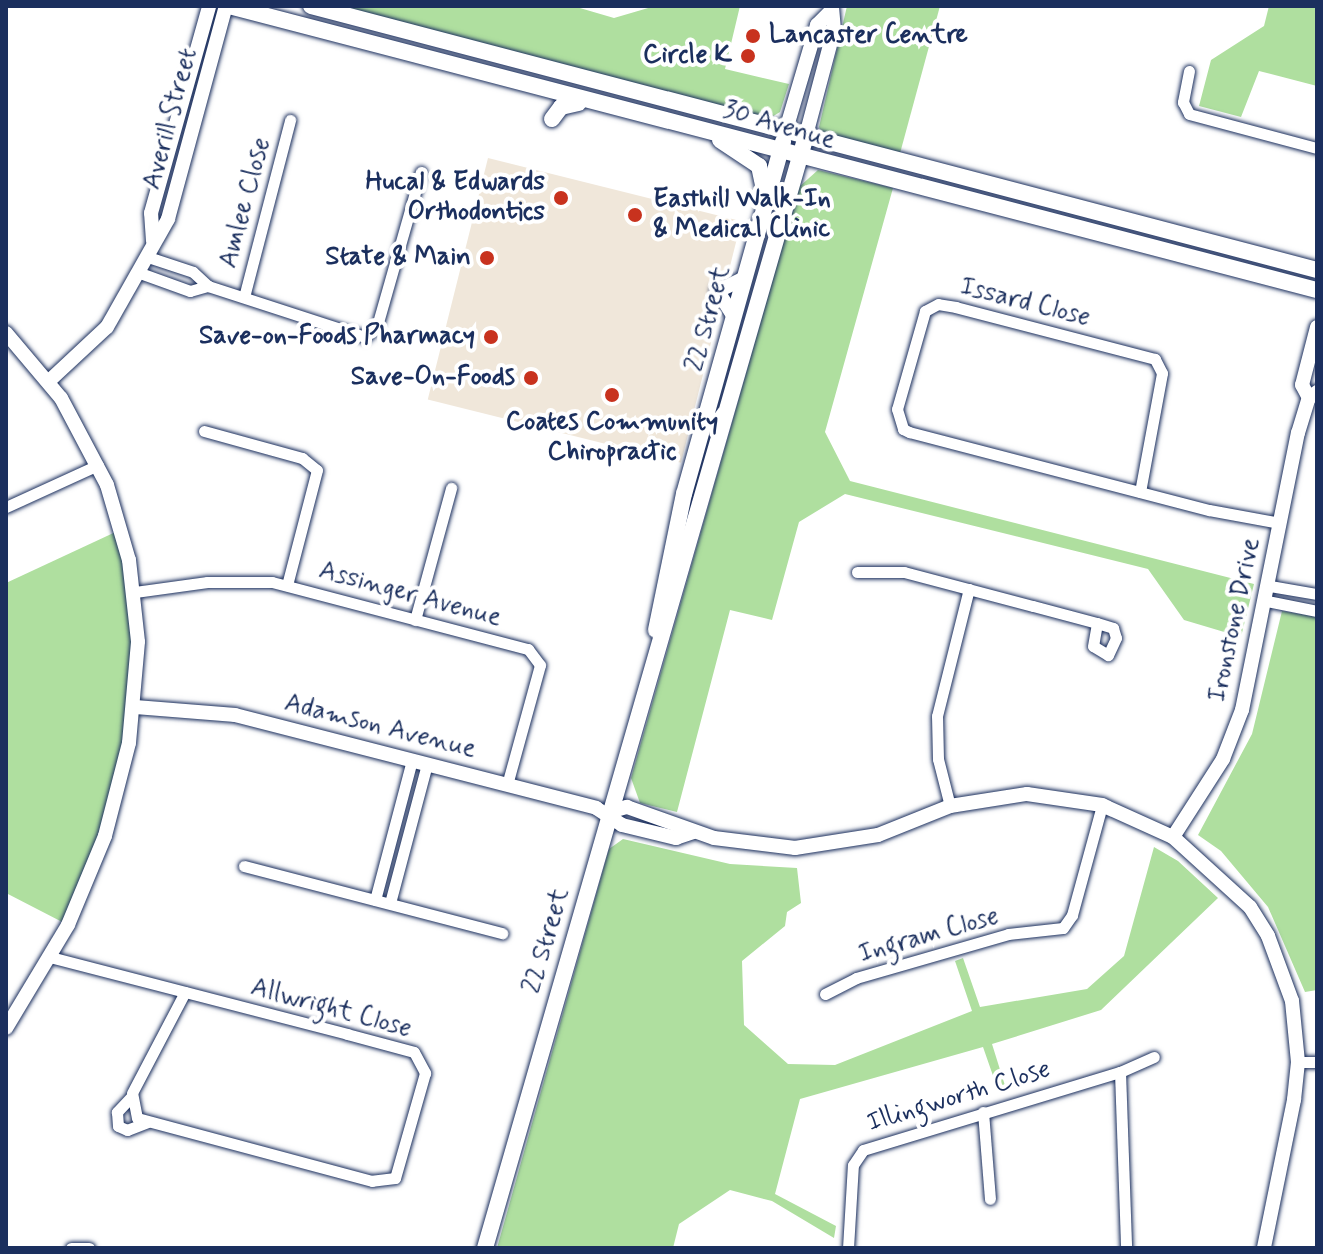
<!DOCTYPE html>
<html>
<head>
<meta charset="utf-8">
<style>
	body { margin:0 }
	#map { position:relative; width:1323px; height:1254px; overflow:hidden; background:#fff; font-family:Mynerve,sans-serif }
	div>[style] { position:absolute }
	.built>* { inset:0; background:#f0e7da; transform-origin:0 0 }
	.green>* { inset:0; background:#afdf9f }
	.roads { filter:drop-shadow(0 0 2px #1b2f5e) drop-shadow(0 0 2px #1b2f5e) }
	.minor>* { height:11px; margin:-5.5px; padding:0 5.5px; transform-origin:5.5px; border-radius:5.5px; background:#fff }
	.tertiary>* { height:14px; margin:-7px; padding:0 7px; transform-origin:7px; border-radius:7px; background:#fff }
	.secondary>* { height:16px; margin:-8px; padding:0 8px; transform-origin:8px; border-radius:8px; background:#fff }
	.dots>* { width:22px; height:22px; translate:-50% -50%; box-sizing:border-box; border:4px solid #fff; border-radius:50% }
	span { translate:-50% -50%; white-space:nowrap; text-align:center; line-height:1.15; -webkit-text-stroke:8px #fff; paint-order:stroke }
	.poi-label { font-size:26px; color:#1b2f5e; font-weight:700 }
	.left { translate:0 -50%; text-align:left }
	.right { translate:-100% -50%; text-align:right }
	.street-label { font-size:26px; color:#1b2f5e }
	.frame { position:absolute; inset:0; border:8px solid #1b2f5e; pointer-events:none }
</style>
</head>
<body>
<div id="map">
	<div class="built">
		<i style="left:488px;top:158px;width:261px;height:249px;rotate:14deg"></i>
	</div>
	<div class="green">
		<i style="clip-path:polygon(338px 6px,573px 6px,614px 18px,655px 6px,740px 6px,725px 69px,789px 84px,780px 112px,765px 121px)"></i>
		<i style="clip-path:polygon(847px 6px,940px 6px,899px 157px,822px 134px,819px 127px)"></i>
		<i style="clip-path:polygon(1269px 6px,1317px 6px,1317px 86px,1259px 71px,1241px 117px,1199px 106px,1211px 60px,1264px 26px)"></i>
		<i style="clip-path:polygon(818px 170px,893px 188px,825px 432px,850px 481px,1254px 584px,1241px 637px,1184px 620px,1148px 569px,845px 494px,799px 522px,772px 620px,730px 610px,677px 812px,640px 803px,631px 778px,799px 187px)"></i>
		<i style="clip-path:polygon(122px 529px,137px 603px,129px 743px,68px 925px,6px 893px,6px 583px)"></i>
		<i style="clip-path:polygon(1282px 611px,1317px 617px,1317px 990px,1305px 992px,1268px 907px,1221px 851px,1198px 835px,1252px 734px)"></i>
		<i style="clip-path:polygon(623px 839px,730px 864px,797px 868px,801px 903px,787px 912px,785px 926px,742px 961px,744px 1025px,788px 1064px,835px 1065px,972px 1011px,955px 961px,963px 958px,980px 1007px,1087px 989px,1124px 956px,1154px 847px,1178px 861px,1218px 898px,1101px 1010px,992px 1044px,1007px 1092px,999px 1093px,983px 1047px,800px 1099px,775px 1194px,836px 1226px,834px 1238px,772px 1201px,730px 1190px,679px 1224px,673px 1248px,497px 1248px,609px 849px)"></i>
	</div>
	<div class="roads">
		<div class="minor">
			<i style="left:1189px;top:71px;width:32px;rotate:101deg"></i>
			<i style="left:1183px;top:102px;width:13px;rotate:63deg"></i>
			<i style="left:1189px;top:114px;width:132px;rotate:14.9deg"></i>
			<i style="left:148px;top:257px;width:47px;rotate:18.4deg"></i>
			<i style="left:193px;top:272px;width:21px;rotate:43deg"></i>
			<i style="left:208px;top:286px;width:165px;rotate:18deg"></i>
			<i style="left:365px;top:337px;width:16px;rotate:-43deg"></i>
			<i style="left:377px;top:326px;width:160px;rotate:-74.1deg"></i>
			<i style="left:140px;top:273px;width:53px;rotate:19.8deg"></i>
			<i style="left:190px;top:291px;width:19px;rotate:-16deg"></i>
			<i style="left:244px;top:297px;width:183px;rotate:-75.4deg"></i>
			<i style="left:204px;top:431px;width:102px;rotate:15.4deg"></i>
			<i style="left:302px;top:458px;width:19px;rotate:39deg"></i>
			<i style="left:317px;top:470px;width:119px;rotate:104.6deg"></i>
			<i style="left:1140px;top:492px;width:121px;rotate:-79.5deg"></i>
			<i style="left:1162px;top:373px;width:16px;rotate:-117deg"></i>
			<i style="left:1155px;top:359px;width:206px;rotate:-165.4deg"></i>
			<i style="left:956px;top:307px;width:18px;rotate:-171deg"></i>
			<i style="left:938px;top:304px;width:15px;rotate:152deg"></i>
			<i style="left:925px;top:311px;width:102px;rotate:105.9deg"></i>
			<i style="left:897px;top:409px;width:21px;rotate:73deg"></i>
			<i style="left:903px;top:429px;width:7px;rotate:27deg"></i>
			<i style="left:909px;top:432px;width:310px;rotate:14.6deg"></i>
			<i style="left:1209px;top:510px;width:72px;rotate:10.4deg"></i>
			<i style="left:6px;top:507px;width:101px;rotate:-24.5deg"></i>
			<i style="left:857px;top:572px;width:47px"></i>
			<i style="left:904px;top:572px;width:133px;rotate:14.8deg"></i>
			<i style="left:1033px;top:606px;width:66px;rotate:14.9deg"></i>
			<i style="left:1097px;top:623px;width:17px;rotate:17deg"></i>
			<i style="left:1113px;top:628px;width:10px;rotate:73deg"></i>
			<i style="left:1116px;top:638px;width:19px;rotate:115deg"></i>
			<i style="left:1108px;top:655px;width:17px;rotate:-149deg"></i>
			<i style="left:1093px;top:646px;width:23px;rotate:-80deg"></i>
			<i style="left:1270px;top:586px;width:48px;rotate:9.7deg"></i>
			<i style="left:135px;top:592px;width:73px;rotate:-7.9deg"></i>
			<i style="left:207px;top:582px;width:65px"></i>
			<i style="left:272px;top:582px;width:265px;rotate:14.7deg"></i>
			<i style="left:528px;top:649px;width:20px;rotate:53deg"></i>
			<i style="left:540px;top:665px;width:124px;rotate:105.4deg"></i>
			<i style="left:1267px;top:601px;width:51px;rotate:11.3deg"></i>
			<i style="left:415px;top:620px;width:137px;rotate:-74.7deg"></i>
			<i style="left:950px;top:806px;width:49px;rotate:-104.3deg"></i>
			<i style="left:938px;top:759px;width:43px;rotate:-91.3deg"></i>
			<i style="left:937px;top:716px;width:131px;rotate:-75.9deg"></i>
			<i style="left:244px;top:866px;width:267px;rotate:14.6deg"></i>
			<i style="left:375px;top:900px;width:145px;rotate:-75.2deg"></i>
			<i style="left:390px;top:903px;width:144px;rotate:-75.1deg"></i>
			<i style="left:50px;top:957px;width:307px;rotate:14.5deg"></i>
			<i style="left:347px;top:1034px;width:69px;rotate:15deg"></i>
			<i style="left:414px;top:1052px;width:24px;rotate:62deg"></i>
			<i style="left:425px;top:1073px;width:109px;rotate:105.9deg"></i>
			<i style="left:395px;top:1178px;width:23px;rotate:173deg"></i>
			<i style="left:372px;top:1181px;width:243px;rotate:-165deg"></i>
			<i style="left:137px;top:1118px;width:25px;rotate:-101deg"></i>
			<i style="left:132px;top:1093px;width:114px;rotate:-62.3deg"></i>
			<i style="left:825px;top:994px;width:35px;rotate:-27deg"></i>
			<i style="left:856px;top:978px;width:158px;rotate:-16.1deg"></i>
			<i style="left:1008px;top:934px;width:55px;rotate:-6.2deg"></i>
			<i style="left:1063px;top:928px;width:16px;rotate:-55deg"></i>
			<i style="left:1072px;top:915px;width:114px;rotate:-74.7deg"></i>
			<i style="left:1298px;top:1062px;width:19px"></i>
			<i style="left:1120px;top:1072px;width:176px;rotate:88deg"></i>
			<i style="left:131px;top:1097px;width:21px;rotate:133deg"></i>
			<i style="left:117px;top:1112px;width:14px;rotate:86deg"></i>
			<i style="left:118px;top:1126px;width:10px;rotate:24deg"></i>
			<i style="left:127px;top:1130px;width:22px;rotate:-21deg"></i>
			<i style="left:983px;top:1112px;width:87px;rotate:85.4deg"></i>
			<i style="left:71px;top:1248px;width:18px"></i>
			<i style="left:848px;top:1248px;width:83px;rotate:-86.6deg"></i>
			<i style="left:853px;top:1165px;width:18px;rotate:-56deg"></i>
			<i style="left:863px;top:1150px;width:269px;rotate:-16.9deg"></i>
			<i style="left:1120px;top:1072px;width:37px;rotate:-24deg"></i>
		</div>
		<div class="tertiary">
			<i style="left:785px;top:133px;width:113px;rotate:-73.5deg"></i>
			<i style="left:817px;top:25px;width:18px;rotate:-45deg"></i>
			<i style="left:805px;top:139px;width:113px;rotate:-75.1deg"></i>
			<i style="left:834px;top:30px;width:24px;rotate:-95deg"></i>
			<i style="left:153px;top:241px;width:28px;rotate:-94deg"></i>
			<i style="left:151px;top:213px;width:215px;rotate:-74.3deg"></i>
			<i style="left:734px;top:317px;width:31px;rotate:-122deg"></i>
			<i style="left:718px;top:291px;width:30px;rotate:-26deg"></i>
			<i style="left:6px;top:333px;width:85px;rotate:49.8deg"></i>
			<i style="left:61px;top:398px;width:98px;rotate:62.1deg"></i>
			<i style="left:107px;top:485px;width:78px;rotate:73.7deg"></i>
			<i style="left:129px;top:560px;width:82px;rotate:83.7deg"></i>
			<i style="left:138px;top:642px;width:101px;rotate:95.1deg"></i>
			<i style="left:129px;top:743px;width:96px;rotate:104.5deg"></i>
			<i style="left:105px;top:836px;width:96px;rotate:112.6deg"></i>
			<i style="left:68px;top:925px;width:120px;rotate:121deg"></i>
			<i style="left:49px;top:381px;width:79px;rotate:-43deg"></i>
			<i style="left:107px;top:327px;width:124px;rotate:-60.5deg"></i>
			<i style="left:168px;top:219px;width:221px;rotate:-74.8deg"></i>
			<i style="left:1309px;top:398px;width:15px;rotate:-118deg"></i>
			<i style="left:1302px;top:385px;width:60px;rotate:-75.5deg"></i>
			<i style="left:136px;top:707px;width:99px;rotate:4.6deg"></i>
			<i style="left:235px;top:715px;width:373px;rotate:14.4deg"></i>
			<i style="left:596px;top:808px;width:31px;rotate:33deg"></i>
			<i style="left:622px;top:825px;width:56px;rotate:13.5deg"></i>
			<i style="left:676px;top:838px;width:18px;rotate:-19deg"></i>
			<i style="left:609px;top:812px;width:19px;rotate:-16deg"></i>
			<i style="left:627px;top:807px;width:92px;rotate:19.6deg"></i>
			<i style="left:714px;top:838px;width:82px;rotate:7deg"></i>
			<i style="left:795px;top:848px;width:84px;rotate:-8.9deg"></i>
			<i style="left:878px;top:835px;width:78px;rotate:-21.9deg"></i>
			<i style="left:950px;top:806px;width:78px;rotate:-8.9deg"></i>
			<i style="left:1027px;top:794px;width:76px;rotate:8.3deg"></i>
			<i style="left:1102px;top:805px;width:78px;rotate:24.3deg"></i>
			<i style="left:1173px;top:837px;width:104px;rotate:42.3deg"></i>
			<i style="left:1250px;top:907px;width:34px;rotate:58deg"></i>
			<i style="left:1268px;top:936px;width:69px;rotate:69.7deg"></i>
			<i style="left:1292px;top:1001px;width:61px;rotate:84.4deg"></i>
			<i style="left:1298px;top:1062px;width:38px;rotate:96deg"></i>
			<i style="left:1294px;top:1100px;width:151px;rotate:101.5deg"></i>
			<i style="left:1173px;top:837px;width:93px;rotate:-57.3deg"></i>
			<i style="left:1223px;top:759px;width:53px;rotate:-68.8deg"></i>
			<i style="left:1242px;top:710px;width:283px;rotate:-78.6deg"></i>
			<i style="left:1298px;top:433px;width:37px;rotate:-73deg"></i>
			<i style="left:1309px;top:398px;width:10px;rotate:-37deg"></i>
		</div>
		<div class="secondary">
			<i style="left:229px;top:6px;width:1124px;rotate:14.63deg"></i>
			<i style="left:311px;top:6px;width:1040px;rotate:14.7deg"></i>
			<i style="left:552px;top:119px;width:15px;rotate:-53deg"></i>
			<i style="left:561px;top:107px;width:18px;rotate:-13deg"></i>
			<i style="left:720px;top:140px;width:47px;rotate:33.7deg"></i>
			<i style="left:759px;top:166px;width:30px;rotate:78deg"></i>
			<i style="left:656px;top:630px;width:139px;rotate:-78.4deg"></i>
			<i style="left:684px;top:494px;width:366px;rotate:-74.3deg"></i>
			<i style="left:485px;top:1248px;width:1154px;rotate:-73.9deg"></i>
		</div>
	</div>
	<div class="dots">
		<i style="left:753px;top:36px;background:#c8321e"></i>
		<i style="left:748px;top:56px;background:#c8321e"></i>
		<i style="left:561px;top:198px;background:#c8321e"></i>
		<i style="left:635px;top:215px;background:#c8321e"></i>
		<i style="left:487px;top:258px;background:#c8321e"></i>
		<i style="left:491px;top:337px;background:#c8321e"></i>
		<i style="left:531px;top:378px;background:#c8321e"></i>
		<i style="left:612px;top:395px;background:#c8321e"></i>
	</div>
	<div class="poi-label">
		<span class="left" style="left:769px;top:36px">Lancaster Centre</span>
		<span class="right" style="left:732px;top:56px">Circle K</span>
		<span class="right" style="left:545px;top:198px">Hucal &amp; Edwards<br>Orthodontics</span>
		<span class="left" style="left:653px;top:215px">Easthill Walk-In<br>&amp; Medical Clinic</span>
		<span class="right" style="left:471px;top:258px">State &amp; Main</span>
		<span class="right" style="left:475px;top:337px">Save-on-Foods Pharmacy</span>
		<span class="right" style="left:515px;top:378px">Save-On-Foods</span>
		<span style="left:612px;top:438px">Coates Community<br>Chiropractic</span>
	</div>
	<div class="street-label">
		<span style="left:171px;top:119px;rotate:-75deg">Averill Street</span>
		<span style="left:779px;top:126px;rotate:16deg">30 Avenue</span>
		<span style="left:246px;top:203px;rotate:-75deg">Amlee Close</span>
		<span style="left:1025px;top:303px;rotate:14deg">Issard Close</span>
		<span style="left:709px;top:319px;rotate:-75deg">22 Street</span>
		<span style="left:410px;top:595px;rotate:15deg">Assinger Avenue</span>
		<span style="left:1235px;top:620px;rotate:-78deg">Ironstone Drive</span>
		<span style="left:380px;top:727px;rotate:14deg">Adamson Avenue</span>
		<span style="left:929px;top:936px;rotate:-16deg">Ingram Close</span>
		<span style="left:547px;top:941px;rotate:-74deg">22 Street</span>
		<span style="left:331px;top:1009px;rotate:15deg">Allwright Close</span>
		<span style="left:959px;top:1097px;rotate:-17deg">Illingworth Close</span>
	</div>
	<div class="frame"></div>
</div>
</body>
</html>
